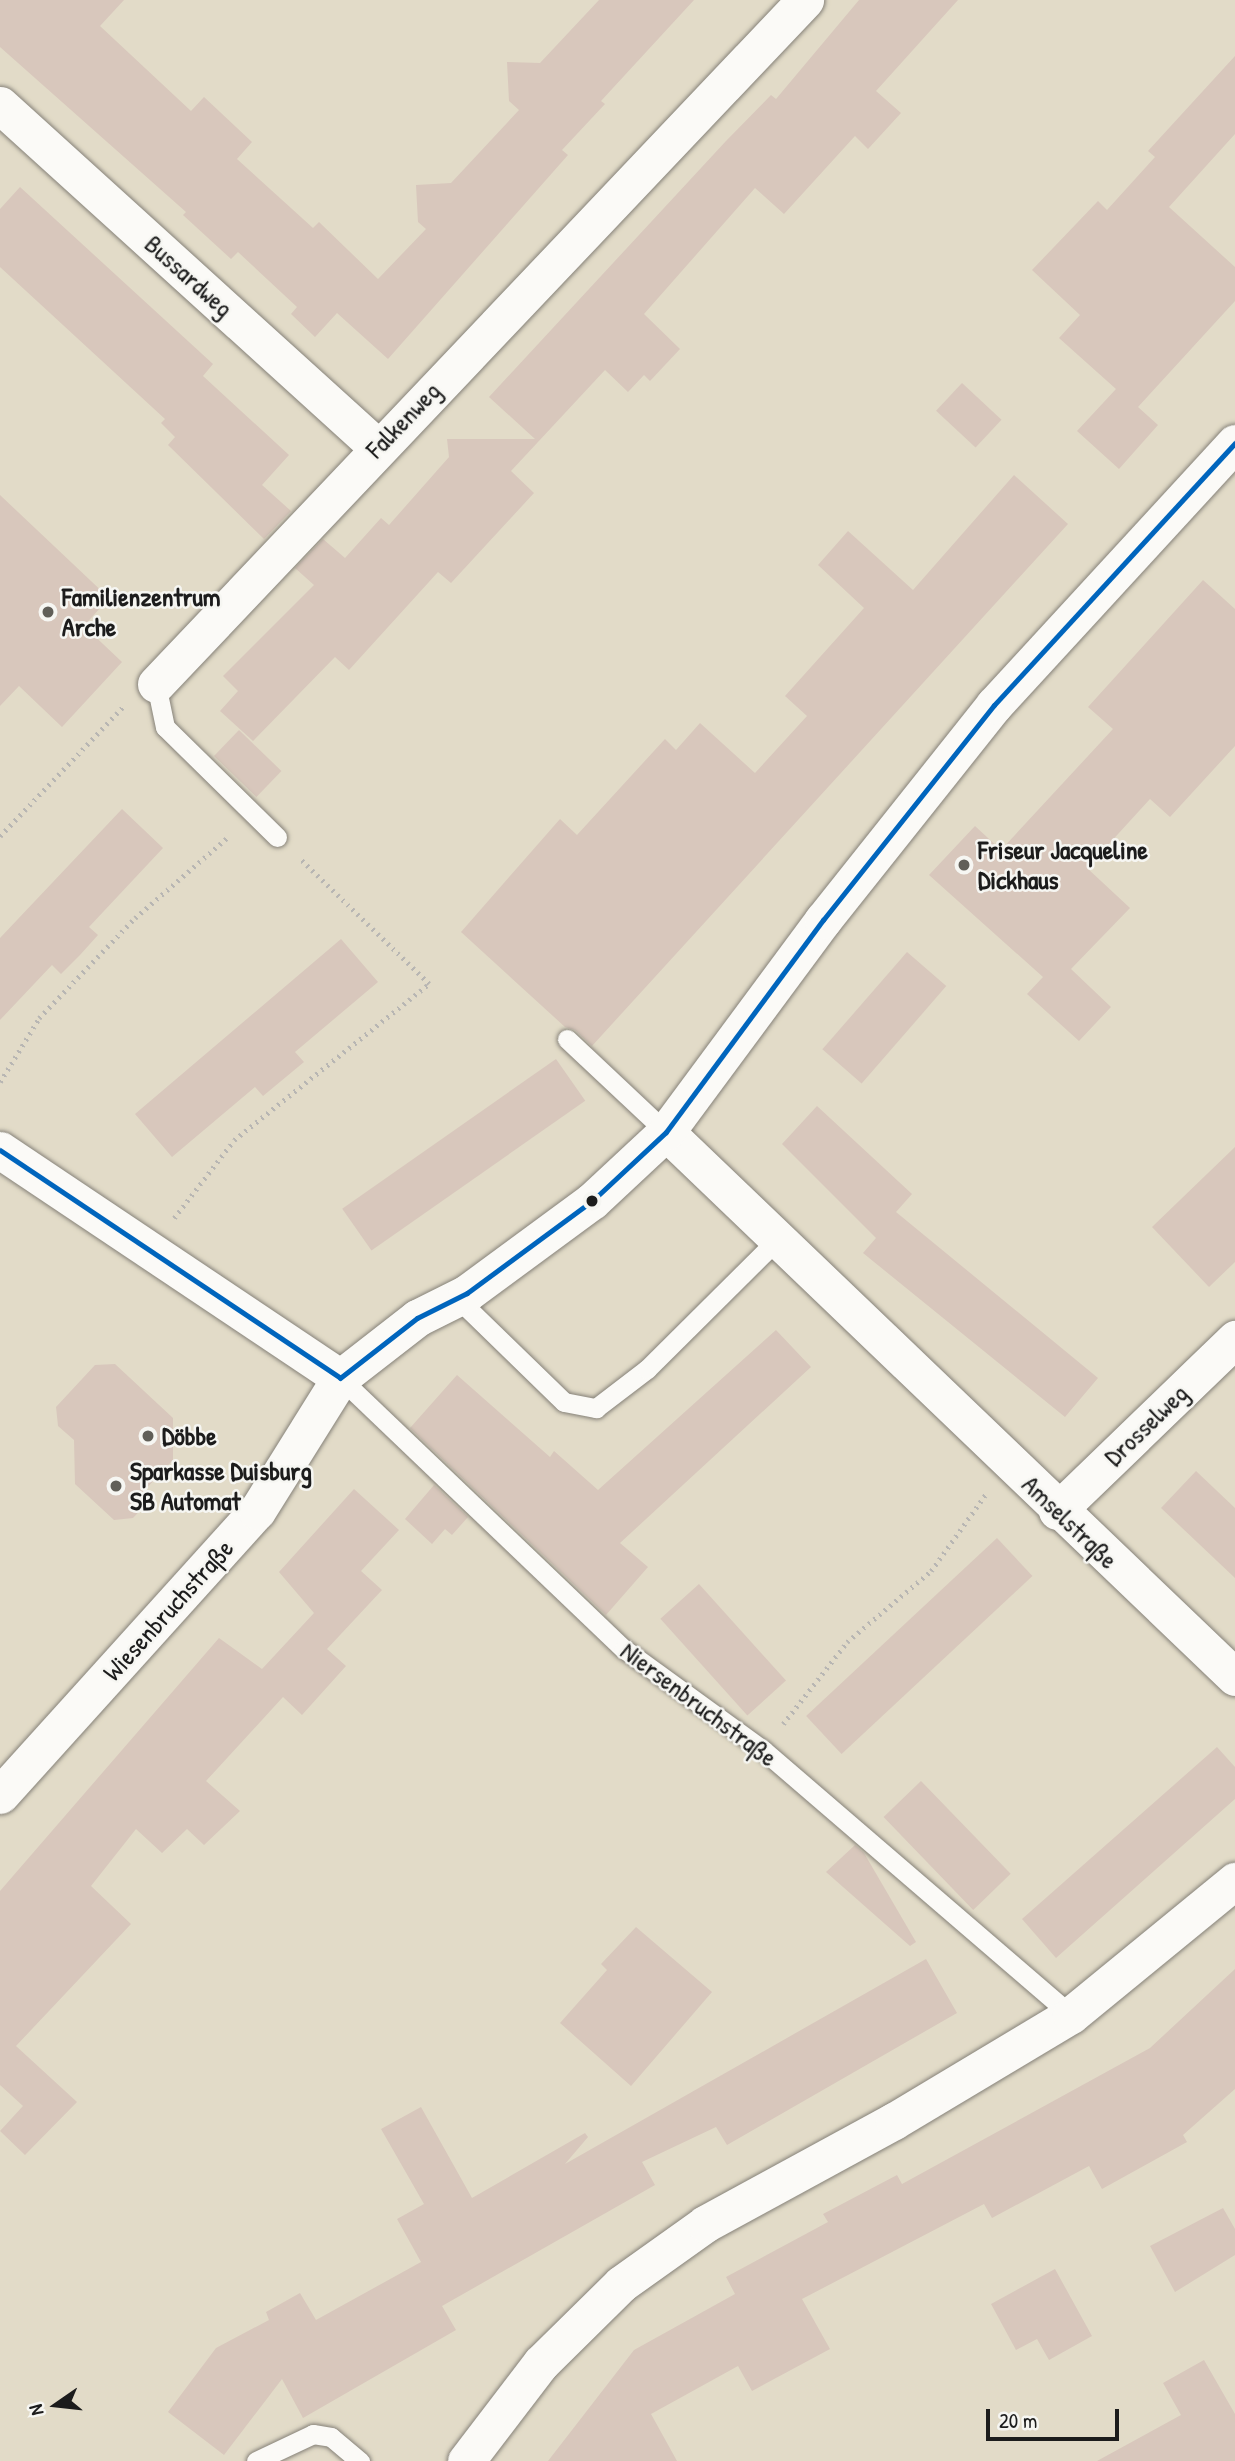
<!DOCTYPE html>
<html>
<head>
<meta charset="utf-8">
<style>
	body { margin:0 }
	#map { position:relative; width:1235px; height:2461px; overflow:hidden; background:#e2dbc8; font-family:"Patrick Hand",sans-serif }
	div>[style] { position:absolute }
	.building>* { inset:0; background:#d8c7bc; transform-origin:0 0 }
	.path>* { height:4.5px; margin-top:-2.25px; transform-origin:0; background:repeating-linear-gradient(90deg,#b8b6b3 0 2px,transparent 0 7px) }
	.roads { filter:drop-shadow(0 0 2px #858178) drop-shadow(0 0 2px #858178) }
	.lane>* { height:19px; margin:-9.5px; padding:0 9.5px; transform-origin:9.5px; border-radius:9.5px; background:#fbfaf7 }
	.street>* { height:37px; margin:-18.5px; padding:0 18.5px; transform-origin:18.5px; border-radius:18.5px; background:#fbfaf7 }
	.bus-1>* { height:5px; margin:-2.5px; padding:0 2.5px; transform-origin:2.5px; border-radius:2.5px; background:#0065bd }
	.dots>* { width:19px; height:19px; translate:-50% -50%; box-sizing:border-box; border:4px solid #f6f6f2; border-radius:50% }
	span { translate:-50% -50%; white-space:nowrap; text-align:center; line-height:1.15; -webkit-text-stroke:5px #f6f6f2; paint-order:stroke }
	.street-label { font-size:26px; color:#1c1c1c }
	.poi-label { font-size:26px; color:#1c1c1c; font-weight:700 }
	.left { translate:0 -50%; text-align:left }
	.north { position:absolute; left:21px; top:2370px; width:70px; height:70px; -webkit-text-stroke:5px #f6f6f2; paint-order:stroke; rotate:256deg; font-size:19px; font-weight:700; line-height:28px; text-align:center; color:#1c1c1c }
	.north::after { content:''; display:block; margin:auto; width:24px; height:32px; background:#1c1c1c; clip-path:polygon(50% 0,100% 100%,50% 72%,0 100%) }
	.scale { position:absolute; left:986px; top:2409px; width:133px; height:32px; box-sizing:border-box; border:4px solid #1c1c1c; border-top:0; padding-left:9px; font-size:21px; line-height:24px; white-space:nowrap; color:#1c1c1c; -webkit-text-stroke:5px #f6f6f2; paint-order:stroke }
</style>
</head>
<body>
<div id="map">
	<div class="building">
		<i style="clip-path:polygon(0 0,124px 0,100px 26px,191px 111px,204px 97px,252px 142px,237px 159px,313px 228px,319px 222px,378px 279px,426px 229px,418px 222px,416px 185px,451px 183px,519px 110px,509px 101px,507px 62px,540px 63px,599px 0,694px 0,601px 101px,605px 104px,562px 150px,568px 155px,388px 359px,337px 313px,315px 337px,291px 314px,297px 307px,238px 252px,231px 259px,183px 215px,186px 212px,0 47px)"></i>
		<i style="clip-path:polygon(859px 0,958px 0,876px 91px,901px 113px,868px 149px,855px 136px,784px 214px,755px 188px,644px 314px,680px 349px,650px 381px,644px 375px,628px 392px,605px 370px,511px 471px,534px 493px,451px 583px,438px 572px,349px 670px,335px 657px,253px 741px,220px 711px,238px 691px,223px 676px,314px 585px,295px 568px,323px 539px,345px 558px,381px 518px,389px 525px,449px 457px,447px 439px,535px 439px,489px 397px,726px 141px,771px 95px,776px 99px)"></i>
		<i style="clip-path:polygon(1235px 56px,1235px 134px,1169px 207px,1235px 267px,1235px 301px,1138px 407px,1158px 425px,1119px 469px,1077px 431px,1116px 389px,1059px 338px,1080px 315px,1032px 270px,1098px 201px,1107px 210px,1155px 157px,1148px 151px)"></i>
		<i style="clip-path:polygon(20px 187px,213px 364px,203px 376px,289px 455px,262px 485px,291px 511px,264px 539px,168px 445px,175px 437px,161px 423px,165px 419px,0 267px,0 209px)"></i>
		<i style="left:962px;top:383px;width:54px;height:38px;rotate:43deg"></i>
		<i style="clip-path:polygon(1014px 475px,1068px 524px,592px 1046px,575px 1030px,565px 1027px,461px 932px,560px 819px,577px 835px,665px 739px,676px 750px,700px 723px,755px 773px,807px 716px,785px 696px,864px 608px,818px 565px,848px 531px,913px 590px)"></i>
		<i style="clip-path:polygon(0 495px,109px 598px,84px 626px,122px 662px,62px 727px,19px 686px,0 706px)"></i>
		<i style="clip-path:polygon(1203px 580px,1235px 609px,1235px 746px,1170px 817px,1150px 799px,1087px 868px,1130px 908px,1071px 969px,1111px 1007px,1079px 1041px,1027px 994px,1043px 977px,929px 875px,975px 826px,1001px 850px,1113px 729px,1088px 707px)"></i>
		<i style="left:239px;top:730px;width:59px;height:36px;rotate:44deg"></i>
		<i style="clip-path:polygon(122px 809px,163px 848px,89px 927px,98px 935px,80px 955px,61px 974px,52px 965px,0 1020px,0 938px)"></i>
		<i style="clip-path:polygon(341px 939px,378px 982px,295px 1052px,304px 1062px,263px 1096px,255px 1087px,172px 1157px,135px 1114px)"></i>
		<i style="left:907px;top:952px;width:52px;height:129px;rotate:41deg"></i>
		<i style="left:556px;top:1059px;width:51px;height:261px;rotate:55deg"></i>
		<i style="clip-path:polygon(817px 1106px,912px 1194px,896px 1212px,1098px 1378px,1065px 1417px,863px 1253px,876px 1238px,782px 1144px)"></i>
		<i style="clip-path:polygon(1235px 1147px,1235px 1262px,1209px 1287px,1152px 1227px)"></i>
		<i style="clip-path:polygon(776px 1330px,811px 1367px,620px 1543px,648px 1567px,606px 1615px,410px 1428px,457px 1375px,550px 1457px,554px 1451px,598px 1490px)"></i>
		<i style="clip-path:polygon(115px 1364px,173px 1418px,173px 1460px,141px 1494px,149px 1501px,133px 1518px,114px 1520px,75px 1484px,74px 1440px,58px 1426px,56px 1407px,95px 1365px)"></i>
		<i style="clip-path:polygon(1196px 1471px,1235px 1508px,1235px 1578px,1161px 1508px)"></i>
		<i style="clip-path:polygon(434px 1485px,468px 1517px,452px 1535px,445px 1529px,432px 1544px,405px 1519px)"></i>
		<i style="clip-path:polygon(354px 1489px,399px 1530px,361px 1571px,382px 1590px,327px 1649px,346px 1666px,302px 1715px,283px 1697px,206px 1781px,240px 1811px,204px 1845px,187px 1829px,162px 1853px,136px 1829px,91px 1886px,131px 1924px,16px 2046px,77px 2102px,25px 2155px,0 2131px,23px 2106px,0 2085px,0 1891px,219px 1638px,262px 1669px,314px 1613px,279px 1572px)"></i>
		<i style="left:997px;top:1538px;width:52px;height:261px;rotate:47deg"></i>
		<i style="left:699px;top:1584px;width:130px;height:52px;rotate:48deg"></i>
		<i style="clip-path:polygon(1217px 1747px,1235px 1767px,1235px 1799px,1056px 1958px,1022px 1919px)"></i>
		<i style="left:921px;top:1781px;width:129px;height:52px;rotate:46deg"></i>
		<i style="clip-path:polygon(855px 1845px,864px 1853px,916px 1942px,910px 1946px,826px 1872px)"></i>
		<i style="clip-path:polygon(636px 1927px,712px 1992px,631px 2086px,560px 2023px,607px 1970px,601px 1964px)"></i>
		<i style="clip-path:polygon(926px 1959px,957px 2013px,727px 2145px,716px 2127px,642px 2162px,655px 2185px,442px 2306px,456px 2330px,303px 2418px,282px 2379px,224px 2455px,168px 2412px,216px 2348px,269px 2320px,266px 2312px,300px 2293px,316px 2320px,421px 2262px,397px 2219px,424px 2204px,381px 2129px,421px 2107px,472px 2198px,585px 2133px,588px 2137px,565px 2164px)"></i>
		<i style="clip-path:polygon(1235px 1969px,1235px 2089px,1183px 2135px,1187px 2142px,1102px 2189px,1089px 2166px,992px 2218px,984px 2204px,802px 2299px,830px 2349px,752px 2391px,738px 2366px,651px 2414px,677px 2461px,548px 2461px,634px 2350px,735px 2294px,726px 2277px,828px 2222px,823px 2214px,897px 2175px,902px 2184px,1150px 2048px)"></i>
		<i style="clip-path:polygon(1223px 2208px,1235px 2229px,1235px 2255px,1175px 2292px,1150px 2246px)"></i>
		<i style="clip-path:polygon(1055px 2269px,1092px 2336px,1049px 2360px,1037px 2339px,1016px 2350px,991px 2304px)"></i>
		<i style="clip-path:polygon(1204px 2360px,1235px 2414px,1235px 2461px,1097px 2461px,1181px 2415px,1163px 2383px)"></i>
	</div>
	<div class="path">
		<i style="left:0;top:836px;width:180px;rotate:-46.4deg"></i>
		<i style="left:0;top:1082px;width:75px;rotate:-58.6deg"></i>
		<i style="left:39px;top:1018px;width:139px;rotate:-46.2deg"></i>
		<i style="left:135px;top:918px;width:125px;rotate:-41.1deg"></i>
		<i style="left:174px;top:1218px;width:98px;rotate:-52.4deg"></i>
		<i style="left:234px;top:1140px;width:250px;rotate:-38.7deg"></i>
		<i style="left:429px;top:984px;width:178px;rotate:-135.9deg"></i>
		<i style="left:783px;top:1724px;width:104px;rotate:-52deg"></i>
		<i style="left:847px;top:1642px;width:110px;rotate:-40.2deg"></i>
		<i style="left:931px;top:1571px;width:95px;rotate:-54.5deg"></i>
	</div>
	<div class="roads">
		<div class="lane">
			<i style="left:156px;top:684px;width:44px;rotate:78.2deg"></i>
			<i style="left:165px;top:727px;width:157px;rotate:44.5deg"></i>
			<i style="left:567px;top:1039px;width:136px;rotate:43.2deg"></i>
			<i style="left:457px;top:1298px;width:149px;rotate:44.2deg"></i>
			<i style="left:564px;top:1402px;width:33px;rotate:11deg"></i>
			<i style="left:596px;top:1408px;width:64px;rotate:-37.4deg"></i>
			<i style="left:647px;top:1369px;width:183px;rotate:-44.8deg"></i>
			<i style="left:340px;top:1378px;width:393px;rotate:43.7deg"></i>
			<i style="left:624px;top:1649px;width:172px;rotate:36deg"></i>
			<i style="left:763px;top:1750px;width:406px;rotate:40.7deg"></i>
			<i style="left:256px;top:2461px;width:63px;rotate:-25.3deg"></i>
			<i style="left:313px;top:2434px;width:18px;rotate:9deg"></i>
			<i style="left:331px;top:2437px;width:38px;rotate:40deg"></i>
		</div>
		<div class="street">
			<i style="left:0;top:105px;width:509px;rotate:42.21deg"></i>
			<i style="left:156px;top:684px;width:943px;rotate:-46.5deg"></i>
			<i style="left:666px;top:1132px;width:788px;rotate:43.77deg"></i>
			<i style="left:0;top:1150px;width:409px;rotate:33.8deg"></i>
			<i style="left:1057px;top:1511px;width:248px;rotate:-44deg"></i>
			<i style="left:0;top:1795px;width:383px;rotate:-47.9deg"></i>
			<i style="left:257px;top:1511px;width:157px;rotate:-58deg"></i>
			<i style="left:340px;top:1378px;width:98px;rotate:-37.9deg"></i>
			<i style="left:417px;top:1318px;width:56px;rotate:-26.6deg"></i>
			<i style="left:467px;top:1293px;width:155px;rotate:-36.4deg"></i>
			<i style="left:592px;top:1201px;width:101px;rotate:-43deg"></i>
			<i style="left:666px;top:1132px;width:264px;rotate:-53.5deg"></i>
			<i style="left:823px;top:920px;width:275px;rotate:-51.5deg"></i>
			<i style="left:994px;top:705px;width:356px;rotate:-47.4deg"></i>
			<i style="left:466px;top:2461px;width:123px;rotate:-52.6deg"></i>
			<i style="left:541px;top:2363px;width:112px;rotate:-44.6deg"></i>
			<i style="left:621px;top:2284px;width:103px;rotate:-35.5deg"></i>
			<i style="left:705px;top:2224px;width:215px;rotate:-28.6deg"></i>
			<i style="left:894px;top:2121px;width:206px;rotate:-30.9deg"></i>
			<i style="left:1071px;top:2015px;width:212px;rotate:-39.3deg"></i>
		</div>
	</div>
	<div class="bus-1">
		<i style="left:0;top:1150px;width:409px;rotate:33.8deg"></i>
		<i style="left:340px;top:1378px;width:98px;rotate:-37.9deg"></i>
		<i style="left:417px;top:1318px;width:56px;rotate:-26.6deg"></i>
		<i style="left:467px;top:1293px;width:155px;rotate:-36.4deg"></i>
		<i style="left:592px;top:1201px;width:101px;rotate:-43deg"></i>
		<i style="left:666px;top:1132px;width:264px;rotate:-53.5deg"></i>
		<i style="left:823px;top:920px;width:275px;rotate:-51.5deg"></i>
		<i style="left:994px;top:705px;width:356px;rotate:-47.4deg"></i>
	</div>
	<div class="dots">
		<i style="left:48px;top:612px;background:#615f58"></i>
		<i style="left:964px;top:865px;background:#615f58"></i>
		<i style="left:592px;top:1201px;background:#1c1c1c"></i>
		<i style="left:148px;top:1436px;background:#615f58"></i>
		<i style="left:116px;top:1486px;background:#615f58"></i>
	</div>
	<div class="street-label">
		<span style="left:189px;top:276px;rotate:42deg">Bussardweg</span>
		<span style="left:403px;top:420px;rotate:-46deg">Falkenweg</span>
		<span style="left:1146px;top:1425px;rotate:-44deg">Drosselweg</span>
		<span style="left:1070px;top:1522px;rotate:44deg">Amselstraße</span>
		<span style="left:168px;top:1610px;rotate:-48deg">Wiesenbruchstraße</span>
		<span style="left:699px;top:1704px;rotate:37deg">Niersenbruchstraße</span>
	</div>
	<div class="poi-label">
		<span class="left" style="left:62px;top:612px">Familienzentrum<br>Arche</span>
		<span class="left" style="left:978px;top:865px">Friseur Jacqueline<br>Dickhaus</span>
		<span class="left" style="left:162px;top:1436px">Döbbe</span>
		<span class="left" style="left:130px;top:1486px">Sparkasse Duisburg<br>SB Automat</span>
	</div>
	<div class="north">N</div>
	<div class="scale">20 m</div>
</div>
</body>
</html>
